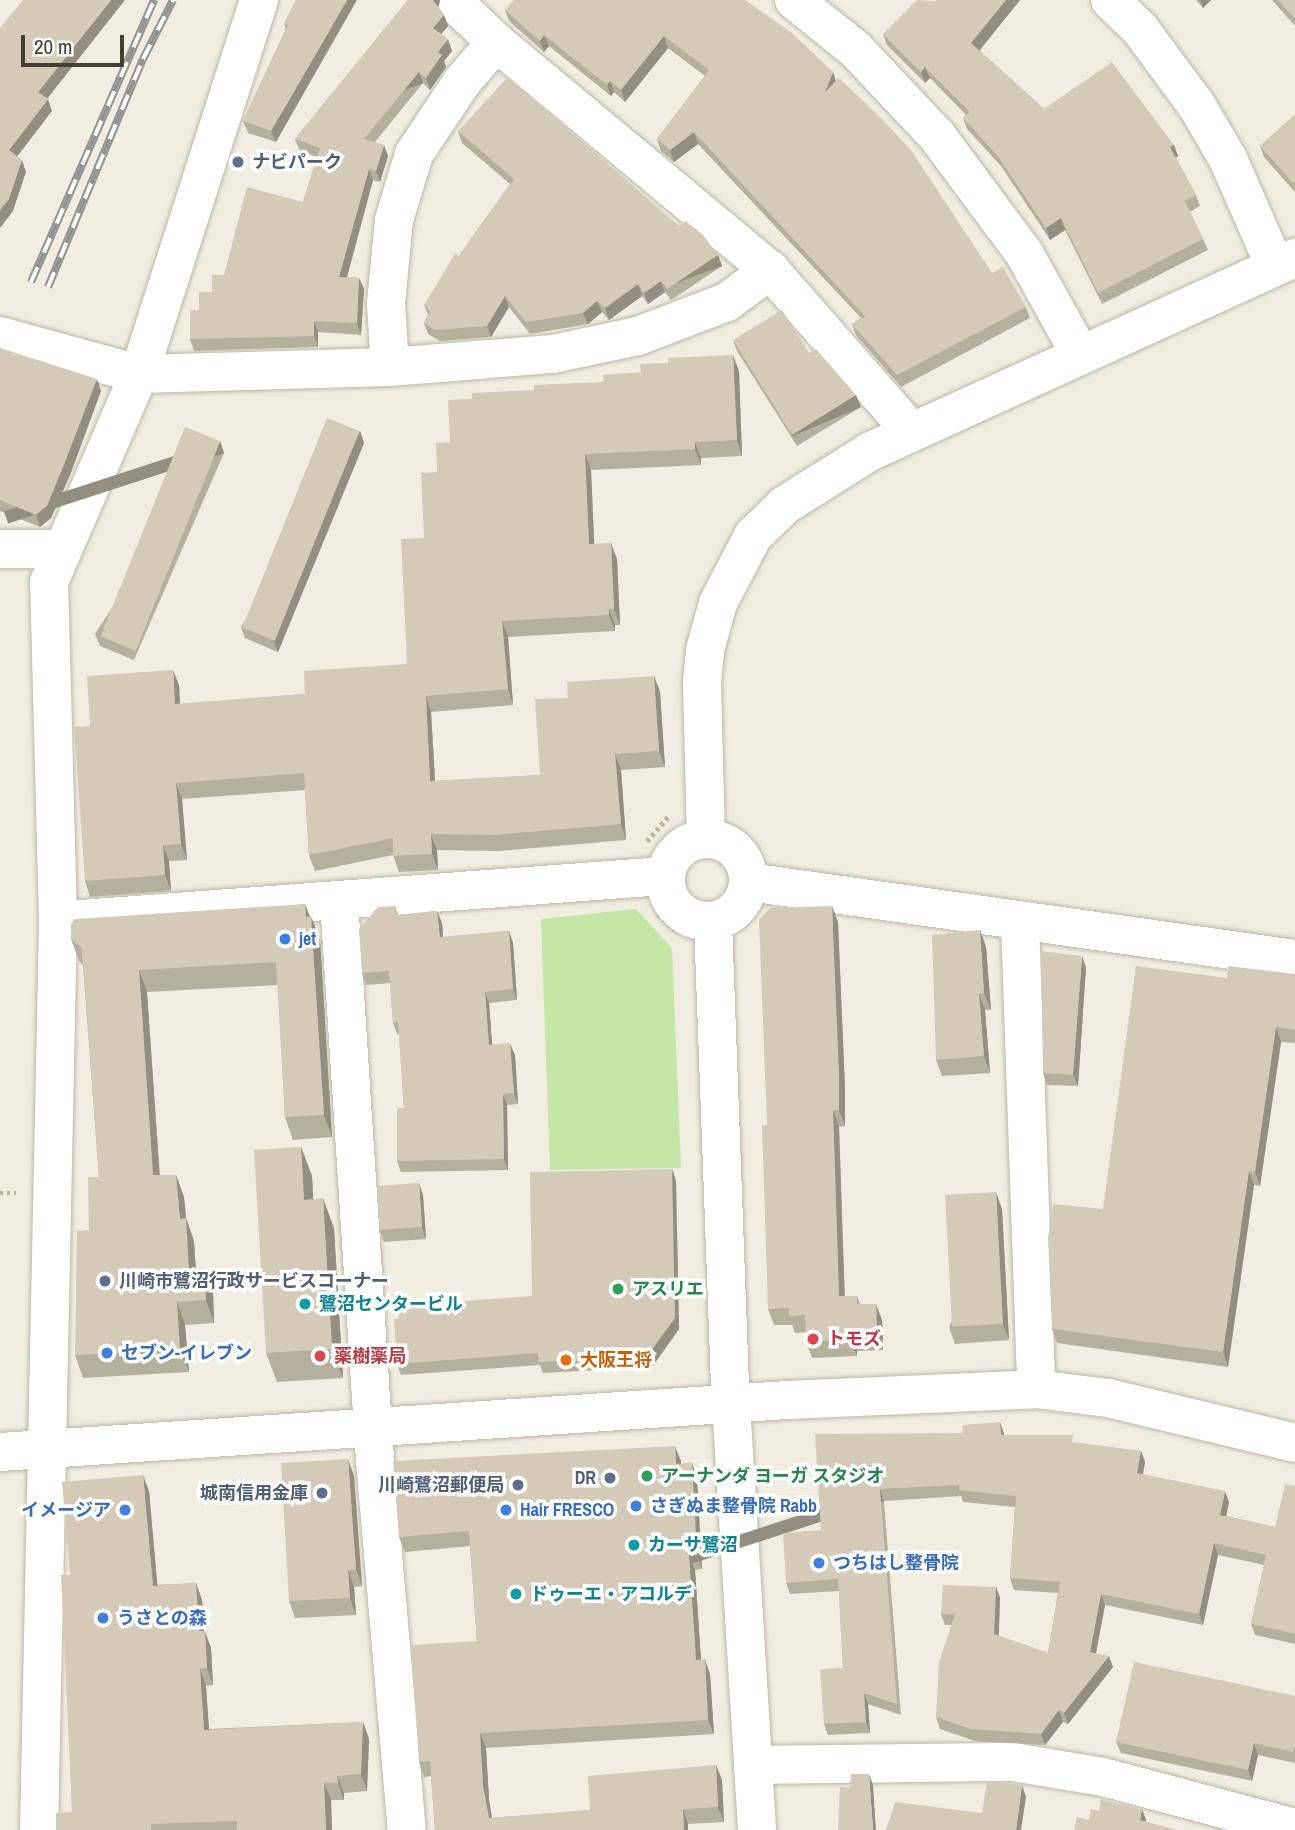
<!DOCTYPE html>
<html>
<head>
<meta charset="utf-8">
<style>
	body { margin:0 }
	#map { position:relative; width:1295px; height:1830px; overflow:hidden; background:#f1eee1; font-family:"Archivo Narrow","Noto Sans JP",sans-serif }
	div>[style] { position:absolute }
	.green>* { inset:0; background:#c4e7a8 }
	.path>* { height:4.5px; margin-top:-2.25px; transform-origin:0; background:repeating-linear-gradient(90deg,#bfb595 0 3.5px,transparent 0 7px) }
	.roads { filter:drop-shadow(0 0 2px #bdb7a4) drop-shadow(0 0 2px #bdb7a4) }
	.minor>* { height:38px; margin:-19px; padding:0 19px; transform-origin:19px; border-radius:19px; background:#fff }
	.minor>.ring { margin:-19px; padding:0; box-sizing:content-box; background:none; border:38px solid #fff; border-radius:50% }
	.rail>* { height:8px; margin-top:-4px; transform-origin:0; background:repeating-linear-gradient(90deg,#fff 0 16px,#929292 0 32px); box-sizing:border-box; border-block:2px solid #929292 }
	.wall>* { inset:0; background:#b5af9d }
	.shaded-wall>* { inset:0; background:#948e80; transform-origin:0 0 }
	.building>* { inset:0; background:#d3cbb7; transform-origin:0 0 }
	.dots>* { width:19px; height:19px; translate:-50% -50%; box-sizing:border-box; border:4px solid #fff; border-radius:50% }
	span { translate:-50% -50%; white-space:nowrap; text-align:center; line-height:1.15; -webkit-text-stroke:7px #fff; paint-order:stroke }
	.service-label { font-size:18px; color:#4e5e75; font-weight:700 }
	.left { translate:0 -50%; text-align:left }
	.right { translate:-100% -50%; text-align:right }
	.shop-label { font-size:18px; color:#366cbe; font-weight:700 }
	.leisure-label { font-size:18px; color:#27864d; font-weight:700 }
	.culture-label { font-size:18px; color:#0d838f; font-weight:700 }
	.health-label { font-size:18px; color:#be3a42; font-weight:700 }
	.food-label { font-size:18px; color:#c56008; font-weight:700 }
	.scale { position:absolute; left:21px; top:35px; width:103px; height:32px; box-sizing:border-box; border:4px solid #433e32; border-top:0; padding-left:9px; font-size:21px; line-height:24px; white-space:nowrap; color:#433e32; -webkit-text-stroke:5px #fff; paint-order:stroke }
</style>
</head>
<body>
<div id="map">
	<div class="green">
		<i style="clip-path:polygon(636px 909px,672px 948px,681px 1168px,550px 1170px,541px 919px)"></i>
	</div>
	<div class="path">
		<i style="left:647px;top:841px;width:33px;rotate:-49deg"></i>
		<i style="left:658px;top:914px;width:26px;rotate:43deg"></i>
		<i style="left:0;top:1193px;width:16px"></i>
	</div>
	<div class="roads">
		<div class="minor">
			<i style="left:794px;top:0;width:78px;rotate:38.8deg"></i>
			<i style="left:855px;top:49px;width:120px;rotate:46.7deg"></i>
			<i style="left:937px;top:136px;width:146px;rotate:53.4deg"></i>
			<i style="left:1024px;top:253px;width:115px;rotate:61deg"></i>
			<i style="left:1110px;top:0;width:42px;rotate:44deg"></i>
			<i style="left:1140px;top:29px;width:96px;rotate:53.5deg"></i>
			<i style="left:1197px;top:106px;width:61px;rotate:59.7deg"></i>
			<i style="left:1228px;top:159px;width:117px;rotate:66.3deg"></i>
			<i style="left:458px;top:6px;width:52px;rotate:43.5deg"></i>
			<i style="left:0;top:336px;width:144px;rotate:15.3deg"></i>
			<i style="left:139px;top:374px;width:251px;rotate:-1.6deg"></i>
			<i style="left:390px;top:367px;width:164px;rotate:-4.6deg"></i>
			<i style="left:553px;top:354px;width:87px;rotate:-12deg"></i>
			<i style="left:638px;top:336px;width:95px;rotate:-20.9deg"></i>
			<i style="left:727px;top:302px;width:54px;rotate:-36.7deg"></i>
			<i style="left:390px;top:367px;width:64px;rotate:-93.6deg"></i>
			<i style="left:386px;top:303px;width:83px;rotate:-84.5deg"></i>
			<i style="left:394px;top:220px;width:69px;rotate:-73.1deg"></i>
			<i style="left:414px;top:154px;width:87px;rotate:-56.3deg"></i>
			<i style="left:462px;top:82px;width:52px;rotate:-49.6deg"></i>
			<i style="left:496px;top:42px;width:356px;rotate:39.8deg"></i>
			<i style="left:770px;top:270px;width:215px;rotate:48.8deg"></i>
			<i style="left:0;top:549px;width:60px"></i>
			<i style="left:706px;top:837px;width:156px;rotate:-91.5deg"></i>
			<i style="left:702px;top:681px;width:31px;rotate:-84deg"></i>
			<i style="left:705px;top:650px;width:49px;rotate:-74.5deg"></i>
			<i style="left:718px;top:603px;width:76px;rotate:-62.4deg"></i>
			<i style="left:753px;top:536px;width:45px;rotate:-44.1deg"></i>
			<i style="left:785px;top:505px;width:99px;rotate:-32.2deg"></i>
			<i style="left:869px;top:452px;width:468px;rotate:-24.5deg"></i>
			<i class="ring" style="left:666px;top:839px;width:44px;height:44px"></i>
			<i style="left:749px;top:882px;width:551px;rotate:8.03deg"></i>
			<i style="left:339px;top:900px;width:561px;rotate:86.32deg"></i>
			<i style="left:375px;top:1460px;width:371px;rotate:85.1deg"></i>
			<i style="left:81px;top:919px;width:585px;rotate:-4.22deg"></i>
			<i style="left:713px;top:922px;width:482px;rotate:87.9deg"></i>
			<i style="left:731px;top:1404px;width:427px;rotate:86.5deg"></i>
			<i style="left:1020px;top:922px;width:467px;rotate:88deg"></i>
			<i style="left:0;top:1452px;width:790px;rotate:-3.78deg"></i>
			<i style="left:788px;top:1400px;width:248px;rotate:-2.5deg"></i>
			<i style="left:1036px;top:1389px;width:73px;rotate:7.1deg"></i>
			<i style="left:1108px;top:1398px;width:192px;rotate:13.5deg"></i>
			<i style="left:753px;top:1765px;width:260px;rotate:-0.7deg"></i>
			<i style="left:1013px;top:1762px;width:91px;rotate:9.5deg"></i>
			<i style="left:1103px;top:1777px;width:199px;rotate:14.9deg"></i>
			<i style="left:39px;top:1830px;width:909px;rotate:-88.8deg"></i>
			<i style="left:58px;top:921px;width:339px;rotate:-91.5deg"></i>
			<i style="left:49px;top:582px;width:227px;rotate:-66.6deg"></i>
			<i style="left:139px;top:374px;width:393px;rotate:-72.2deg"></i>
		</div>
	</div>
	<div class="rail">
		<i style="left:31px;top:282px;width:308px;rotate:-66.4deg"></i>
		<i style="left:48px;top:287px;width:247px;rotate:-67.4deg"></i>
		<i style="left:143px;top:59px;width:66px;rotate:-63deg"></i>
	</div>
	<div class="wall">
		<i style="clip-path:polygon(296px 0,276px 142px,248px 133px,243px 121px,286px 29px,284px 24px)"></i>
		<i style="clip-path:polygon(408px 0,440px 0,438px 7px,444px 15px,448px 26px,441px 34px,452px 51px,444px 61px,446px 67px,430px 90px,423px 83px,375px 142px,388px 156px,380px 182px,373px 180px,347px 277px,359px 278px,364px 289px,361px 335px,318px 332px,318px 347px,194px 351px,190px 339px,199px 310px,224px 275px,303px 202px,317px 157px,300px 151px,295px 139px)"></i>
		<i style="clip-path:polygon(745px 0,836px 81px,992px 273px,1026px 307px,1030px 318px,901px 387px,856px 335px,852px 324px,861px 318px,698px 144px,674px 162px,661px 151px,657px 139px,705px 76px,668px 48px,625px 102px,614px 92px,611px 96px,549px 46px,544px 52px,509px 21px,505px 10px)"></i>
		<i style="clip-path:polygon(1020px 0,979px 50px,1044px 109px,1174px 145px,1178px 156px,1176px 158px,1196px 195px,1200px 206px,1190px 212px,1203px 239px,1208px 250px,1102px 304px,1065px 230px,1050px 240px,1001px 166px,967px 129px,963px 118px,966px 115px,930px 78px,925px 83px,887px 45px,883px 34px,936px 1px)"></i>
		<i style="clip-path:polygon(1196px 0,1211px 0,1203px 8px)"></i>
		<i style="clip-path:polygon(1272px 0,1295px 0,1295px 26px)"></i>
		<i style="clip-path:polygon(1295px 115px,1295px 192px,1264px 157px,1260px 146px)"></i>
		<i style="clip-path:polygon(458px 131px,679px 226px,718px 255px,722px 266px,671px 300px,665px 292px,648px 304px,642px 296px,609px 320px,602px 312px,588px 324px,530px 334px,509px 307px,491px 337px,440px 341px,428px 334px,424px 323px,428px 315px,424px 305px,510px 184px,462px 143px)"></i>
		<i style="clip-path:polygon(733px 340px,809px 353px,861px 407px,797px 446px,737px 351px)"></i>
		<i style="clip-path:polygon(0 348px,101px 391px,70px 475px,51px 518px,40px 527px,0 511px)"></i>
		<i style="clip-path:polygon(739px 371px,742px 456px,701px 458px,701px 465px,591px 470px,594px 543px,617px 559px,620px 625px,615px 625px,615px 631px,508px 637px,513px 705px,431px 712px,435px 781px,540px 775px,568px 698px,654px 676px,660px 692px,665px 767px,621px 770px,626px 840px,499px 851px,437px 850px,438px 870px,399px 872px,393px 855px,315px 871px,309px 855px,305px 790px,182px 799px,187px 860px,169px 861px,171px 891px,90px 897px,85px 881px,90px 726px,179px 685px,180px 704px,305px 694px,407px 664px,424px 538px,437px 472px,450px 442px,472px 399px,604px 382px)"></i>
		<i style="clip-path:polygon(360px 431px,364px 443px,278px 652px,245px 638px,241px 627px)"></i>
		<i style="clip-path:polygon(220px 441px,224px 453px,134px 660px,100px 646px,95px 634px)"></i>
		<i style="clip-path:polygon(305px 904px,320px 939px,332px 1137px,293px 1140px,285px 1117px,278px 985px,147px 992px,160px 1175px,176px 1175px,184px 1197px,186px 1218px,194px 1241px,196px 1269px,213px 1291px,214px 1323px,185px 1325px,189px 1372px,83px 1378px,75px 1355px,89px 1230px,99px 1177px,83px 965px,79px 961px,71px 939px)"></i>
		<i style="clip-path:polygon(395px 906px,398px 915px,437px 911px,442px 923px,443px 937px,509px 931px,513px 943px,517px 1000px,489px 1003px,492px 1044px,515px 1055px,518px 1104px,507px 1105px,508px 1170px,401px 1172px,397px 1161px,404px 1108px,399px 1034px,397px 1034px,393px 1023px,390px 983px,366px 985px,362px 973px)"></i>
		<i style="clip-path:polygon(838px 922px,845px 1089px,845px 1126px,839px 1127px,845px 1296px,857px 1296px,860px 1304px,882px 1320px,883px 1350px,857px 1351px,857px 1356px,812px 1358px,806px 1341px,806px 1332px,795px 1333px,792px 1325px,774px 1325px,768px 1309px,767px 1125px)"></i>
		<i style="clip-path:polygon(980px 930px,986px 947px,991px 1010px,985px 1010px,990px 1073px,942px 1076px,936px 1060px)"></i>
		<i style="clip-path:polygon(1086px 967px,1078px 1086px,1047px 1085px,1043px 1073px)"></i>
		<i style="clip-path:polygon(1295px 974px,1295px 1043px,1281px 1042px,1260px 1186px,1254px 1185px,1228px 1367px,1057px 1343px,1052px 1329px,1103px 1209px,1227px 978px)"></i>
		<i style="clip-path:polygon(301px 1147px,312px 1176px,313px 1199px,334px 1228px,343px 1378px,277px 1382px,266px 1353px)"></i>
		<i style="clip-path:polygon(672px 1169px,676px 1181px,679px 1329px,652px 1367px,543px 1373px,540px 1365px,401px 1375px,397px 1364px,399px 1319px,532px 1296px)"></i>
		<i style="clip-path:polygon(423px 1195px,426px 1239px,384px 1242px,380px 1231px)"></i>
		<i style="clip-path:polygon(1002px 1209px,1009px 1340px,955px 1344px,949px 1327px)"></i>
		<i style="clip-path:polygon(1000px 1422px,1004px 1435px,1141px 1451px,1145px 1462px,1143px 1474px,1229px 1502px,1226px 1516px,1275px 1527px,1295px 1486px,1295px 1644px,1255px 1635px,1251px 1624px,1264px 1565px,1218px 1555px,1203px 1625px,1105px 1605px,1096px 1653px,1113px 1667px,1068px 1724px,1063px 1722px,1045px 1745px,975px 1741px,940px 1729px,936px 1717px,951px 1625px,945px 1625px,941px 1614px,996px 1587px,1000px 1598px,999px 1636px,1048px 1653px,1058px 1593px,1014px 1590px,1010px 1578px,1015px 1507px,963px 1502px,961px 1496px,884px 1501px,901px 1715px,868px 1704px,870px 1733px,828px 1735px,824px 1724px,843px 1668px,839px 1591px,790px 1594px,786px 1583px,821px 1530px,962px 1433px)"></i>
		<i style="clip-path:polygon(681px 1461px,681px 1464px,692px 1463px,697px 1478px,702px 1569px,695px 1570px,701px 1660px,710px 1674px,714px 1734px,486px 1748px,489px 1800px,492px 1818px,590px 1810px,716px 1765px,722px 1780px,724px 1822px,688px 1824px,688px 1830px,435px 1830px,431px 1776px,424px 1777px,419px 1762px,477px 1641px,470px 1546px,405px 1552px,399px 1537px)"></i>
		<i style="clip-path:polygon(354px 1476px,362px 1586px,354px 1587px,356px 1615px,295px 1618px,289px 1601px)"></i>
		<i style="clip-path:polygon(149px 1491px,157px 1585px,196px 1583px,202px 1600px,204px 1631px,211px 1648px,213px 1685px,206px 1686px,209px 1729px,363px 1722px,369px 1739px,367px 1791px,344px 1793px,344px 1800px,331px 1800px,332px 1830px,56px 1830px,72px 1812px,70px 1575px)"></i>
		<i style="clip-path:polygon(1295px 1696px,1295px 1763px,1258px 1755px,1252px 1781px,1121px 1753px,1116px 1742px)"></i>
	</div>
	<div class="shaded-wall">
		<i style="clip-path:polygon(111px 0,125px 0,43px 104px,38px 92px)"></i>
		<i style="clip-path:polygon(347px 0,357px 0,276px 142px,271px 131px)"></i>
		<i style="clip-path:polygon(433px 0,440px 0,437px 12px)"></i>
		<i style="clip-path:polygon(1006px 0,1020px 0,976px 55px,971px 43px)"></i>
		<i style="clip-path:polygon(1200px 0,1211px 0,1203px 8px)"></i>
		<i style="clip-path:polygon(444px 15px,448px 26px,437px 39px,433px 28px)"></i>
		<i style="clip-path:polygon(544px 35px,549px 46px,544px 52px,540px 41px)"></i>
		<i style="clip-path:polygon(664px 36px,668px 48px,625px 102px,621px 90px)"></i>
		<i style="clip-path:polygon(448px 39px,452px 51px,444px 61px,446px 67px,430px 90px,426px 78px,438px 52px)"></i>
		<i style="clip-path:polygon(925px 67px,930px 78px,925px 83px,921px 72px)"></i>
		<i style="left:419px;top:72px;width:12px;height:87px;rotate:70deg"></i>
		<i style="clip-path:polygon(833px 72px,837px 84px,825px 92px)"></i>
		<i style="clip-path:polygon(610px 81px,614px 92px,611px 96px,607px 85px)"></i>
		<i style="clip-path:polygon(48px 99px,52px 111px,13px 162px,9px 150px)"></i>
		<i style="clip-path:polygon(694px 132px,698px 144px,674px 162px,670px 150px)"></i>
		<i style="clip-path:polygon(384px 145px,388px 156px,380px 182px,376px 171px)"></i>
		<i style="clip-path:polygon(1174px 145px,1178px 156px,1174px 159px,1170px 147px)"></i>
		<i style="clip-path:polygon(22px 160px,26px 172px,13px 211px,0 228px,0 210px)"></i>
		<i style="clip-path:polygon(369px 169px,373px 180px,344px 288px,339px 277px)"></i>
		<i style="clip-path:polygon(1061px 218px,1065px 230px,1050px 240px,1046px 228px)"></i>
		<i style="left:718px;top:255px;width:12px;height:61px;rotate:70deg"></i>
		<i style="clip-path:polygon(359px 278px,364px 289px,361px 335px,357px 323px)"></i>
		<i style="clip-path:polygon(661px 281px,665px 292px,648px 304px,644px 293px)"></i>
		<i style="clip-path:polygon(638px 284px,642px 296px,609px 320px,605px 308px)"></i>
		<i style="clip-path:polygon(505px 296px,509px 307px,491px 337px,487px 326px)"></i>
		<i style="clip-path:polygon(597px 301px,602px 312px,588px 324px,583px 313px)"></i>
		<i style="clip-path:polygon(314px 321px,318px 332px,318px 347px,314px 336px)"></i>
		<i style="clip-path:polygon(733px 355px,739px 371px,742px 456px,737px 440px)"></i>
		<i style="clip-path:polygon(97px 379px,101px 391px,70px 475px,51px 518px,40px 527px,36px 515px)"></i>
		<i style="left:856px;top:395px;width:13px;height:75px;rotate:67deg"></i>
		<i style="clip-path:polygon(360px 431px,364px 443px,278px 652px,273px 640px)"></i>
		<i style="left:220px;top:441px;width:13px;height:227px;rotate:72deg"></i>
		<i style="clip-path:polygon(695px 442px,701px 458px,701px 465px,695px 449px)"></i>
		<i style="clip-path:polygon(585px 454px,591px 470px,595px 560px,589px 544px)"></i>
		<i style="clip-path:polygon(611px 543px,617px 559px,620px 625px,614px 609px)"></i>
		<i style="clip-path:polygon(609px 609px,615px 625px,615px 631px,609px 615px)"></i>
		<i style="clip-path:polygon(502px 621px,508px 637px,513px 705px,508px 689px)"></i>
		<i style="clip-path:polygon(173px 670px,179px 685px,181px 720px,175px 704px)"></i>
		<i style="clip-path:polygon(654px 676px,660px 692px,665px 767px,659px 751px)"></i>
		<i style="clip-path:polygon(426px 696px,431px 712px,436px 797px,430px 781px)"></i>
		<i style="clip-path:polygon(615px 754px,621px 770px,626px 840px,621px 824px)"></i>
		<i style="clip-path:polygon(176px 783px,182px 799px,187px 860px,181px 844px)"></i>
		<i style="clip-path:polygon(431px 834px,437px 850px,438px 870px,432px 854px)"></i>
		<i style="clip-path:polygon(163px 845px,169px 861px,171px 891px,165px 875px)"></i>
		<i style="clip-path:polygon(305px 904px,312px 924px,311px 916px,320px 939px,332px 1137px,324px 1115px)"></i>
		<i style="clip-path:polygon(832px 906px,838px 922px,845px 1089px,845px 1126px,839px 1110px)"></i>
		<i style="clip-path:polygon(437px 911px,442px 923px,444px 949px,440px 937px)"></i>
		<i style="clip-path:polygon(980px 930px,986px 947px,991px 1010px,984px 993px)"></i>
		<i style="clip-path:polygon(509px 931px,513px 943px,517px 1000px,513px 989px)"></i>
		<i style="clip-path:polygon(1082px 956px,1086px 967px,1078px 1086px,1073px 1075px)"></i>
		<i style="clip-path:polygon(139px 970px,147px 992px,161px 1198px,153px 1175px)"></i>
		<i style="clip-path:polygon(485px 992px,489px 1003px,493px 1056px,489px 1045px)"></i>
		<i style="clip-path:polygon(979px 994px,985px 1010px,990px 1073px,984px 1056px)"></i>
		<i style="clip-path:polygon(1276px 1027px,1281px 1042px,1260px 1186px,1255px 1172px)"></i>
		<i style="clip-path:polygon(510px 1043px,515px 1055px,518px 1104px,514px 1093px)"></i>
		<i style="clip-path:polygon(503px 1094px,507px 1105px,508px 1170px,504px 1159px)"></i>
		<i style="clip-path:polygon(833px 1110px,839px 1127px,845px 1313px,839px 1296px)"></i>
		<i style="clip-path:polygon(301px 1147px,312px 1176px,315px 1229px,304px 1200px)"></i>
		<i style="clip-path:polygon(672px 1169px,676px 1181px,679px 1329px,652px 1367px,648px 1355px)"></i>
		<i style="clip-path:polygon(1249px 1171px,1254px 1185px,1228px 1367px,1223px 1352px)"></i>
		<i style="clip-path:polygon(176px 1175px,184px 1197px,187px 1227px,186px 1218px,194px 1241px,197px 1292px,189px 1269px,180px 1219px)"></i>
		<i style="clip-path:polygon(419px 1183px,423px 1195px,426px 1239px,422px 1227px)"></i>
		<i style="clip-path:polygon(996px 1192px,1002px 1209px,1009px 1340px,1003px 1324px)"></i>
		<i style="clip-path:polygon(323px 1198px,334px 1228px,343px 1378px,332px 1349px)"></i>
		<i style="clip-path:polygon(204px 1268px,213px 1291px,214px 1323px,206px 1300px)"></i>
		<i style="clip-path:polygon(177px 1302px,185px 1325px,189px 1372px,180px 1350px)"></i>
		<i style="clip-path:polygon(876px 1304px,882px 1320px,883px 1350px,877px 1334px)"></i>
		<i style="clip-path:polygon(851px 1334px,857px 1351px,857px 1356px,851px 1340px)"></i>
		<i style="clip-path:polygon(1000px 1422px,1004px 1434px,1005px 1447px,1001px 1435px)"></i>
		<i style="clip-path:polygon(675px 1446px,681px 1461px,681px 1479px,676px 1464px)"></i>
		<i style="clip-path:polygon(1141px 1451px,1145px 1462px,1141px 1484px,1137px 1473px)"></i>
		<i style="clip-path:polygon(348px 1459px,354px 1476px,362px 1586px,356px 1569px)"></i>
		<i style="clip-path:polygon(692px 1463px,697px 1478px,702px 1569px,697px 1555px)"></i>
		<i style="clip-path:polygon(143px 1475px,149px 1491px,159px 1602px,153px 1586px)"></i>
		<i style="left:880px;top:1489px;width:13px;height:216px;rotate:72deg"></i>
		<i style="clip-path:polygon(1225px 1491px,1229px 1502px,1224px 1527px,1220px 1515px)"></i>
		<i style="clip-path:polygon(1214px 1543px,1218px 1555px,1203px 1625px,1199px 1614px)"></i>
		<i style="clip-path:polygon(689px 1555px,695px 1570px,702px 1675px,696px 1660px)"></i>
		<i style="clip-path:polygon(348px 1570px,354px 1587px,356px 1615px,350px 1598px)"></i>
		<i style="clip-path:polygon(196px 1583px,202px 1600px,205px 1648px,199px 1631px)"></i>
		<i style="clip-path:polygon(996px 1587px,1000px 1598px,998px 1646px,994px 1634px)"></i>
		<i style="clip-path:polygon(1101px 1594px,1105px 1605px,1094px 1663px,1090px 1652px)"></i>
		<i style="clip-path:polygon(205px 1631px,211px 1648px,213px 1685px,207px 1668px)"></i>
		<i style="clip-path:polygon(1109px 1656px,1113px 1667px,1068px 1724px,1064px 1713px)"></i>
		<i style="clip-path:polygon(705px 1659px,710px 1674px,714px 1734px,708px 1720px)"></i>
		<i style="clip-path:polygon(200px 1669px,206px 1686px,210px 1746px,204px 1730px)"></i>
		<i style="clip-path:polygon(864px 1693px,868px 1704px,870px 1733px,866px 1722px)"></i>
		<i style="clip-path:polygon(1059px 1710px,1063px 1722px,1045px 1745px,1041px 1734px)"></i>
		<i style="clip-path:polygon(363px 1722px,369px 1739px,367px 1791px,361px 1774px)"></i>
		<i style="clip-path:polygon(480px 1733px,486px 1748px,489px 1800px,494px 1830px,489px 1818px,483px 1786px)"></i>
		<i style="clip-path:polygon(1254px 1743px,1258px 1755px,1252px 1781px,1248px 1770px)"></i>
		<i style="clip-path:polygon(716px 1765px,722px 1780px,724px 1822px,718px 1807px)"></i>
		<i style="clip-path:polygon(869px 1774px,873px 1785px,876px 1830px,873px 1830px)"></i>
		<i style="clip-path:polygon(337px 1776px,344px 1793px,344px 1800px,338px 1783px)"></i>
		<i style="clip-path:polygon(324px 1783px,331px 1800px,332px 1830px,326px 1830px)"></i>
		<i style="clip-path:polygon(1022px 1785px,1026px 1797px,1021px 1830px,1016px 1830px)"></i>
		<i style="clip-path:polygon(683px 1809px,688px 1824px,688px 1830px,684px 1830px)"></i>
		<i style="clip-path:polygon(1142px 1809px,1146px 1820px,1144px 1830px,1140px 1820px)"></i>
	</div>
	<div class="building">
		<i style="clip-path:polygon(23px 0,111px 0,38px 92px,48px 99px,9px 150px,22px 160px,9px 199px,0 210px,0 28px)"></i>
		<i style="clip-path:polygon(296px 0,347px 0,271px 131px,243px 121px,288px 26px,284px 24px)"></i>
		<i style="clip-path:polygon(408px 0,433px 0,444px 15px,433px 28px,448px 39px,438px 52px,442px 55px,426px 78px,419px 72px,364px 139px,384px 145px,376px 171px,369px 169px,339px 277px,359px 278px,357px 323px,314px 321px,314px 336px,190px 339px,190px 310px,199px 310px,199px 292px,212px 292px,212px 275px,224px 275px,247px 187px,303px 202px,320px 148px,295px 139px)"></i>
		<i style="clip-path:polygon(514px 0,745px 0,791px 32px,833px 72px,825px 92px,839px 78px,881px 118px,911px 150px,992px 273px,1003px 267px,1026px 307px,897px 375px,852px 324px,865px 316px,694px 132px,670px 150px,657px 139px,709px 70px,664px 36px,621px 90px,610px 81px,607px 85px,544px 35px,540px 41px,505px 10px)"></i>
		<i style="clip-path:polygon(917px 0,936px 1px,936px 0,1006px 0,971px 43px,1044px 109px,1112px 62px,1174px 145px,1170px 147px,1196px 195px,1185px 201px,1203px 239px,1098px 293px,1061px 218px,1046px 228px,997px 155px,963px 118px,970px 112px,925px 67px,921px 72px,883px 34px)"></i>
		<i style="clip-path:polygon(1278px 0,1295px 0,1295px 19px)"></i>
		<i style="clip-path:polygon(508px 77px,679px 226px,686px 221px,703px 235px,718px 255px,667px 289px,661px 281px,644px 293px,638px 284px,605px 308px,597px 301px,583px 313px,526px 322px,505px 296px,487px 326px,435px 330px,424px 323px,430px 311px,424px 305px,455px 254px,459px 256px,514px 179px,458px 131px)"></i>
		<i style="clip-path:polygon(1295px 115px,1295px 181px,1293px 183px,1260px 146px)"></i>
		<i style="clip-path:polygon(782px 310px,809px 353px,816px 349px,856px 395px,792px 435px,733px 340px)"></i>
		<i style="clip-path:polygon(0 348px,97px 379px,65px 462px,47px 506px,36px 515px,0 500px)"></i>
		<i style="clip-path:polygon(733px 355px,737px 440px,695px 442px,695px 449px,585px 454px,589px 544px,611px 543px,614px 609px,609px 609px,609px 615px,502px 621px,508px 689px,426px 696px,430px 781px,540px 775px,535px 699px,568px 698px,567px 682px,654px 676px,659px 751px,615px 754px,621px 824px,494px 835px,431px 834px,432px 854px,393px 856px,393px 838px,309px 855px,304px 773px,176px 783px,181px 844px,163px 845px,165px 875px,85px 881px,74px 727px,90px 726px,87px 676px,173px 670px,175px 704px,305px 694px,304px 671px,407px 664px,401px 539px,424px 538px,421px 473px,437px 472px,436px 443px,450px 442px,448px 400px,472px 399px,472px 393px,534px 390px,534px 385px,604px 382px,603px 375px,641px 372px,640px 364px,668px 363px,668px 358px)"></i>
		<i style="left:327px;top:418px;width:35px;height:226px;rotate:22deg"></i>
		<i style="left:185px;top:427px;width:38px;height:226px;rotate:22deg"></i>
		<i style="clip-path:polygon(305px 904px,306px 917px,311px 916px,324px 1115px,285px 1117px,276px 962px,139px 970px,153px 1175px,176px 1175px,180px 1219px,186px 1218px,189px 1269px,204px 1268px,206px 1300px,177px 1302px,180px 1350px,75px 1355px,77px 1231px,89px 1230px,88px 1177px,99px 1177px,84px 973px,81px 947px,71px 939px,71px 923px,75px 919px)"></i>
		<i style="clip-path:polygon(395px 906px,396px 915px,437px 911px,440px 937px,509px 931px,513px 989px,485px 992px,489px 1045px,510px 1043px,514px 1093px,503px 1094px,504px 1159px,397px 1161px,397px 1108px,404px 1108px,398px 1022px,393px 1023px,389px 971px,362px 973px,359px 929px,378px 907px)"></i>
		<i style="clip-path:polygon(832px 906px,839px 1073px,839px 1110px,833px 1110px,839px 1296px,857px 1296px,857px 1304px,876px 1304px,877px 1334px,851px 1334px,851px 1340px,806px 1341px,805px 1315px,789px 1316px,789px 1308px,768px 1309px,762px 1125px,767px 1125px,759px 920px,770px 908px)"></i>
		<i style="clip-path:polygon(980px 930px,984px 993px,979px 994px,984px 1056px,936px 1060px,932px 935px)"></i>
		<i style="clip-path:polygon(1041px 951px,1082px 956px,1073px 1075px,1043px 1073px)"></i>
		<i style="clip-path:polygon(1136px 966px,1227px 978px,1228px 966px,1295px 974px,1295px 1030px,1276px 1027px,1255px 1172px,1249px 1171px,1223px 1352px,1052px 1329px,1048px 1238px,1053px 1204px,1103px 1209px)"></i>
		<i style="clip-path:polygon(301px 1147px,304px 1200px,323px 1198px,332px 1349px,266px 1353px,254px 1150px)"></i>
		<i style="clip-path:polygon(672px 1169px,675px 1318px,648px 1355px,539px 1362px,538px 1353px,397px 1364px,394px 1319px,399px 1319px,398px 1306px,532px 1296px,530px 1172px)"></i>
		<i style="left:419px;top:1183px;width:44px;height:42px;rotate:86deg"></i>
		<i style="left:996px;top:1192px;width:132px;height:51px;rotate:87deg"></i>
		<i style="clip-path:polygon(1000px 1422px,1001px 1435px,1073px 1435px,1072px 1442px,1141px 1451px,1137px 1473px,1225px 1491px,1220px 1515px,1275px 1527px,1285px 1484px,1295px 1486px,1295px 1634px,1251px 1624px,1266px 1555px,1214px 1543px,1199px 1614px,1101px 1594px,1090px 1652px,1109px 1656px,1064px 1713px,1059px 1710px,1041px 1734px,971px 1729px,936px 1717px,939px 1662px,955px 1614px,941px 1614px,943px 1585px,996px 1587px,994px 1634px,1048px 1653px,1060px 1582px,1010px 1578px,1016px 1496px,959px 1490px,959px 1485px,880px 1489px,897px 1704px,864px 1693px,866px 1722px,824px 1724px,820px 1669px,843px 1668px,838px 1579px,786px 1583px,783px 1533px,821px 1530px,815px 1434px,962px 1433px,963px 1425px)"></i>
		<i style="clip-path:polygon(675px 1446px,676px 1464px,692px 1463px,697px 1555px,689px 1555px,696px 1660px,705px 1659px,708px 1720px,480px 1733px,483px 1786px,489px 1818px,590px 1810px,588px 1776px,716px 1765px,718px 1807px,683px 1809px,684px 1830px,435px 1830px,430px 1761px,419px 1762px,411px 1645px,477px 1641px,469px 1531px,399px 1537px,393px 1461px)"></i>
		<i style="clip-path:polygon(348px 1459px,356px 1569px,348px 1570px,350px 1598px,289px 1601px,281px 1463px)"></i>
		<i style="clip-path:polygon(143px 1475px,153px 1586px,196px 1583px,199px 1631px,205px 1631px,207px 1668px,200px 1669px,204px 1730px,363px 1722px,361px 1774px,337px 1776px,338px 1783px,324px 1783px,326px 1830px,237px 1830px,237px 1821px,151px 1824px,151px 1830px,56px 1830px,56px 1813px,72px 1812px,61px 1575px,70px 1575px,62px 1482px)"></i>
		<i style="clip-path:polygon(1134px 1662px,1295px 1696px,1295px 1745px,1293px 1752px,1254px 1743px,1248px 1770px,1116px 1742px)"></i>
		<i style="clip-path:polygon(851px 1774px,869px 1774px,873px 1830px,838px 1830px,840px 1787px,850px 1788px)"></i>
		<i style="clip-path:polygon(987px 1781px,1022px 1785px,1016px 1830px,886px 1830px,895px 1802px,982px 1813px)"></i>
		<i style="clip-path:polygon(1101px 1800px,1142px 1809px,1140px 1820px,1177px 1830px,1074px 1830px,1077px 1817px,1089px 1820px,1091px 1809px,1099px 1811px)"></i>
	</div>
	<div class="dots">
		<i style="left:238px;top:162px;background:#5c6f8a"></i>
		<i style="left:285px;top:939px;background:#3f7fe0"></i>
		<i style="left:105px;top:1281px;background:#5c6f8a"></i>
		<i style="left:618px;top:1289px;background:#2e9e5b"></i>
		<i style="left:305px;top:1304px;background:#0f9aa8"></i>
		<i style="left:813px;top:1339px;background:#e0444e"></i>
		<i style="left:107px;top:1353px;background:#3f7fe0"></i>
		<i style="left:320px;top:1356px;background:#e0444e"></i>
		<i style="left:566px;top:1360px;background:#e8710a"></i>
		<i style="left:647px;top:1476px;background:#2e9e5b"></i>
		<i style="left:610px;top:1478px;background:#5c6f8a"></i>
		<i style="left:518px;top:1485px;background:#5c6f8a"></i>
		<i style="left:322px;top:1493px;background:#5c6f8a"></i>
		<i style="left:636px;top:1506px;background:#3f7fe0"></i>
		<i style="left:125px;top:1510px;background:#3f7fe0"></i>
		<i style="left:506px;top:1510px;background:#3f7fe0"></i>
		<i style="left:634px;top:1545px;background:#0f9aa8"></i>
		<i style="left:819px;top:1563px;background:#3f7fe0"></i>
		<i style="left:516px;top:1594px;background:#0f9aa8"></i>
		<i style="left:103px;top:1618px;background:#3f7fe0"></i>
	</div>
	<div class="service-label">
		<span class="left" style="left:252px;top:162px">ナビパーク</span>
		<span class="left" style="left:119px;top:1281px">川崎市鷺沼行政サービスコーナー</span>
		<span class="right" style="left:596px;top:1478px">DR</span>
		<span class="right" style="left:504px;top:1485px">川崎鷺沼郵便局</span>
		<span class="right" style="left:308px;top:1493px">城南信用金庫</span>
	</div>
	<div class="shop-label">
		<span class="left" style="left:299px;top:939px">jet</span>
		<span class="left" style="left:121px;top:1353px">セブン-イレブン</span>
		<span class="left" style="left:650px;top:1506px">さぎぬま整骨院 Rabb</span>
		<span class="right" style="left:111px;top:1510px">イメージア</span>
		<span class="left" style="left:520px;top:1510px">Hair FRESCO</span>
		<span class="left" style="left:833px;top:1563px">つちはし整骨院</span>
		<span class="left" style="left:117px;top:1618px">うさとの森</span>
	</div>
	<div class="leisure-label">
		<span class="left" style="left:632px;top:1289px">アスリエ</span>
		<span class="left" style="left:661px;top:1476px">アーナンダ ヨーガ スタジオ</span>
	</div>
	<div class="culture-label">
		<span class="left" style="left:319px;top:1304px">鷺沼センタービル</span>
		<span class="left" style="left:648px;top:1545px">カーサ鷺沼</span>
		<span class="left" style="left:530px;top:1594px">ドゥーエ・アコルデ</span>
	</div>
	<div class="health-label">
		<span class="left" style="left:827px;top:1339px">トモズ</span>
		<span class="left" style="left:334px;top:1356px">薬樹薬局</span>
	</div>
	<div class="food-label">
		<span class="left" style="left:580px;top:1360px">大阪王将</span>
	</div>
	<div class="scale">20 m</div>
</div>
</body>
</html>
